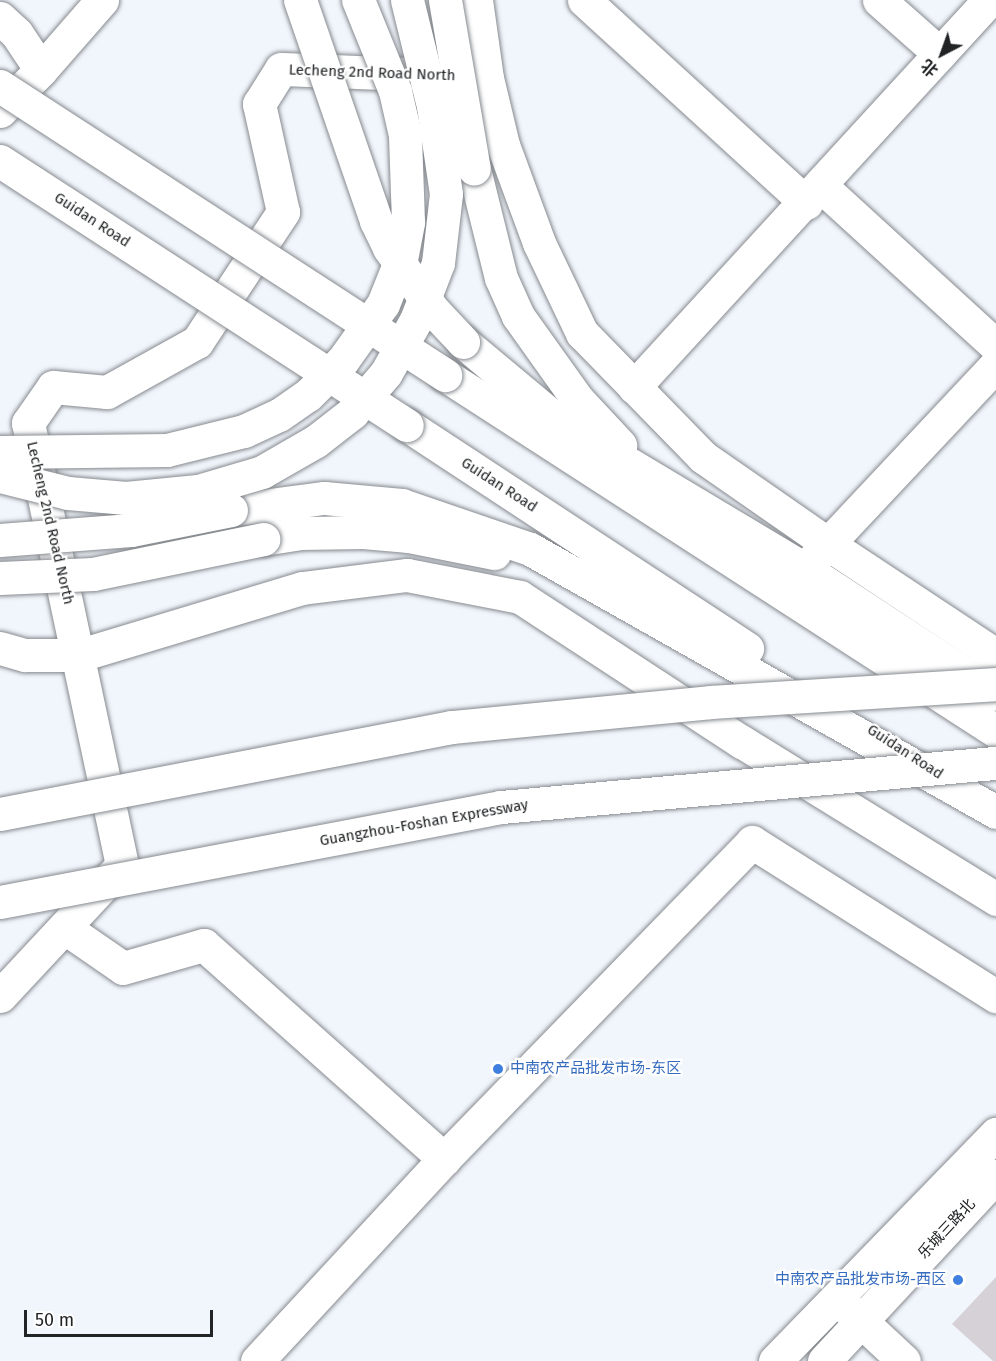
<!DOCTYPE html>
<html>
<head>
<meta charset="utf-8">
<style>
	body { margin:0 }
	#map { position:relative; width:996px; height:1361px; overflow:hidden; background:#f1f6fc; font-family:"Fira Sans","Noto Sans SC",sans-serif }
	div>[style] { position:absolute }
	.building>* { inset:0; background:#d6d1d6 }
	.roads { filter:drop-shadow(0 0 2px #868a8f) drop-shadow(0 0 2px #868a8f) }
	.minor>* { height:33px; margin:-16.5px; padding:0 16.5px; transform-origin:16.5px; border-radius:16.5px; background:#fff }
	.major>* { height:33px; margin:-16.5px; padding:0 16.5px; transform-origin:16.5px; border-radius:16.5px; background:#fff }
	.highway>* { height:33px; margin:-16.5px; padding:0 16.5px; transform-origin:16.5px; border-radius:16.5px; background:#fff }
	.bridges { filter:drop-shadow(0 0 2px #868a8f) drop-shadow(0 0 2px #868a8f) }
	.highway-bridge>* { height:33px; margin:-16.5px; padding:0 16.5px; transform-origin:16.5px; border-radius:16.5px; background:#fff }
	.dots>* { width:16px; height:16px; translate:-50% -50%; box-sizing:border-box; border:3px solid #fff; border-radius:50% }
	span { translate:-50% -50%; white-space:nowrap; text-align:center; line-height:1.15; -webkit-text-stroke:4.5px #fff; paint-order:stroke }
	.street-label { font-size:15px; color:#212325 }
	.shop-label { font-size:15px; color:#366cbe }
	.left { translate:0 -50%; text-align:left }
	.right { translate:-100% -50%; text-align:right }
	.north { position:absolute; left:912px; top:24px; width:60px; height:60px; -webkit-text-stroke:4px #fff; paint-order:stroke; rotate:221deg; font-size:16px; font-weight:700; line-height:24px; text-align:center; color:#212325 }
	.north::after { content:''; display:block; margin:auto; width:21px; height:27px; background:#212325; clip-path:polygon(50% 0,100% 100%,50% 72%,0 100%) }
	.scale { position:absolute; left:24px; top:1310px; width:189px; height:27px; box-sizing:border-box; border:3px solid #212325; border-top:0; padding-left:8px; font-size:18px; line-height:21px; white-space:nowrap; color:#212325; -webkit-text-stroke:4px #fff; paint-order:stroke }
</style>
</head>
<body>
<div id="map">
	<div class="building">
		<i style="clip-path:polygon(996px 1277px,996px 1361px,993px 1361px,952px 1324px)"></i>
	</div>
	<div class="roads">
		<div class="minor">
			<i style="left:584px;top:0;width:301px;rotate:42.4deg"></i>
			<i style="left:879px;top:0;width:81px;rotate:41.5deg"></i>
			<i style="left:821px;top:186px;width:237px;rotate:42.4deg"></i>
			<i style="left:634px;top:387px;width:525px;rotate:-47.47deg"></i>
			<i style="left:808px;top:565px;width:274px;rotate:-46.8deg"></i>
			<i style="left:0;top:648px;width:26px;rotate:16deg"></i>
			<i style="left:25px;top:655px;width:55px"></i>
			<i style="left:80px;top:655px;width:232px;rotate:-16.8deg"></i>
			<i style="left:302px;top:588px;width:106px;rotate:-7.1deg"></i>
			<i style="left:407px;top:575px;width:115px;rotate:11deg"></i>
			<i style="left:520px;top:597px;width:265px;rotate:33.2deg"></i>
			<i style="left:742px;top:742px;width:299px;rotate:31.7deg"></i>
			<i style="left:65px;top:928px;width:70px;rotate:34.6deg"></i>
			<i style="left:123px;top:968px;width:84px;rotate:-15.9deg"></i>
			<i style="left:204px;top:945px;width:322px;rotate:41.7deg"></i>
			<i style="left:0;top:996px;width:179px;rotate:-47deg"></i>
			<i style="left:122px;top:865px;width:452px;rotate:-102deg"></i>
			<i style="left:28px;top:423px;width:44px;rotate:-55.2deg"></i>
			<i style="left:53px;top:387px;width:54px;rotate:5.3deg"></i>
			<i style="left:107px;top:392px;width:103px;rotate:-29.1deg"></i>
			<i style="left:197px;top:342px;width:156px;rotate:-56.5deg"></i>
			<i style="left:283px;top:212px;width:111px;rotate:-102.5deg"></i>
			<i style="left:259px;top:104px;width:41px;rotate:-57.8deg"></i>
			<i style="left:281px;top:69px;width:171px;rotate:2.3deg"></i>
			<i style="left:846px;top:1307px;width:79px;rotate:43deg"></i>
			<i style="left:257px;top:1361px;width:275px;rotate:-47.2deg"></i>
			<i style="left:444px;top:1159px;width:442px;rotate:-45.8deg"></i>
			<i style="left:752px;top:842px;width:289px;rotate:32.3deg"></i>
			<i style="left:775px;top:1361px;width:317px;rotate:-45.8deg"></i>
			<i style="left:824px;top:1361px;width:253px;rotate:-47.1deg"></i>
		</div>
		<div class="major">
			<i style="left:0;top:18px;width:23px;rotate:43deg"></i>
			<i style="left:17px;top:34px;width:43px;rotate:56.3deg"></i>
			<i style="left:41px;top:70px;width:58px;rotate:135deg"></i>
			<i style="left:828px;top:544px;width:201px;rotate:33.5deg"></i>
		</div>
		<div class="highway">
			<i style="left:476px;top:0;width:79px;rotate:82deg"></i>
			<i style="left:487px;top:78px;width:69px;rotate:76.6deg"></i>
			<i style="left:503px;top:145px;width:104px;rotate:69.8deg"></i>
			<i style="left:539px;top:243px;width:100px;rotate:64.5deg"></i>
			<i style="left:582px;top:333px;width:173px;rotate:45.7deg"></i>
			<i style="left:703px;top:457px;width:152px;rotate:34.8deg"></i>
			<i style="left:41px;top:70px;width:93px;rotate:-48.9deg"></i>
			<i style="left:474px;top:169px;width:112px;rotate:76.1deg"></i>
			<i style="left:501px;top:278px;width:42px;rotate:65.9deg"></i>
			<i style="left:518px;top:316px;width:103px;rotate:54.5deg"></i>
			<i style="left:578px;top:400px;width:62px;rotate:47deg"></i>
			<i style="left:463px;top:342px;width:117px;rotate:39.8deg"></i>
			<i style="left:445px;top:375px;width:656px;rotate:32.87deg"></i>
			<i style="left:530px;top:409px;width:32px;rotate:24deg"></i>
			<i style="left:559px;top:422px;width:287px;rotate:30.9deg"></i>
			<i style="left:805px;top:569px;width:228px;rotate:33.2deg"></i>
			<i style="left:407px;top:425px;width:407px;rotate:33.3deg"></i>
			<i style="left:231px;top:510px;width:94px;rotate:-7.4deg"></i>
			<i style="left:324px;top:498px;width:78px;rotate:5.1deg"></i>
			<i style="left:402px;top:505px;width:135px;rotate:19deg"></i>
			<i style="left:530px;top:549px;width:535px;rotate:29.44deg"></i>
			<i style="left:263px;top:539px;width:37px;rotate:-9deg"></i>
			<i style="left:300px;top:533px;width:63px;rotate:-0.9deg"></i>
			<i style="left:363px;top:532px;width:46px;rotate:5deg"></i>
			<i style="left:409px;top:536px;width:87px;rotate:11.3deg"></i>
		</div>
	</div>
	<div class="bridges">
		<div class="highway-bridge">
			<i style="left:300px;top:0;width:234px;rotate:71deg"></i>
			<i style="left:376px;top:221px;width:30px;rotate:64deg"></i>
			<i style="left:389px;top:248px;width:76px;rotate:54.6deg"></i>
			<i style="left:433px;top:310px;width:44px;rotate:46.8deg"></i>
			<i style="left:445px;top:0;width:171px;rotate:80.3deg"></i>
			<i style="left:0;top:86px;width:531px;rotate:33deg"></i>
			<i style="left:0;top:161px;width:485px;rotate:33deg"></i>
			<i style="left:0;top:452px;width:167px;rotate:-0.7deg"></i>
			<i style="left:167px;top:450px;width:79px;rotate:-13.9deg"></i>
			<i style="left:244px;top:431px;width:38px;rotate:-25deg"></i>
			<i style="left:279px;top:415px;width:35px;rotate:-35deg"></i>
			<i style="left:308px;top:395px;width:49px;rotate:-45deg"></i>
			<i style="left:343px;top:360px;width:69px;rotate:-54.5deg"></i>
			<i style="left:383px;top:304px;width:48px;rotate:-68.2deg"></i>
			<i style="left:401px;top:259px;width:38px;rotate:-79deg"></i>
			<i style="left:408px;top:222px;width:87px;rotate:-92deg"></i>
			<i style="left:405px;top:135px;width:45px;rotate:-102.8deg"></i>
			<i style="left:395px;top:91px;width:98px;rotate:-112.1deg"></i>
			<i style="left:0;top:476px;width:70px;rotate:14deg"></i>
			<i style="left:68px;top:493px;width:58px;rotate:4.9deg"></i>
			<i style="left:126px;top:498px;width:72px;rotate:-5.6deg"></i>
			<i style="left:198px;top:491px;width:67px;rotate:-16.5deg"></i>
			<i style="left:262px;top:472px;width:62px;rotate:-29.9deg"></i>
			<i style="left:316px;top:441px;width:46px;rotate:-37.9deg"></i>
			<i style="left:352px;top:413px;width:52px;rotate:-49.6deg"></i>
			<i style="left:386px;top:373px;width:61px;rotate:-60.5deg"></i>
			<i style="left:416px;top:320px;width:61px;rotate:-68.9deg"></i>
			<i style="left:438px;top:263px;width:69px;rotate:-83.4deg"></i>
			<i style="left:446px;top:194px;width:89px;rotate:-98.4deg"></i>
			<i style="left:433px;top:106px;width:109px;rotate:-103.8deg"></i>
			<i style="left:0;top:540px;width:131px;rotate:-4.4deg"></i>
			<i style="left:131px;top:530px;width:102px;rotate:-11.3deg"></i>
			<i style="left:0;top:578px;width:93px;rotate:-2.5deg"></i>
			<i style="left:93px;top:574px;width:174px;rotate:-11.6deg"></i>
			<i style="left:0;top:814px;width:460px;rotate:-10.9deg"></i>
			<i style="left:452px;top:727px;width:260px;rotate:-5.5deg"></i>
			<i style="left:711px;top:702px;width:286px;rotate:-3.6deg"></i>
			<i style="left:0;top:902px;width:510px;rotate:-10.74deg"></i>
			<i style="left:501px;top:807px;width:497px;rotate:-5.1deg"></i>
		</div>
	</div>
	<div class="dots">
		<i style="left:498px;top:1069px;background:#3f7fe0"></i>
		<i style="left:958px;top:1280px;background:#3f7fe0"></i>
	</div>
	<div class="street-label">
		<span style="left:372px;top:73px;rotate:2deg">Lecheng 2nd Road North</span>
		<span style="left:92px;top:220px;rotate:33deg">Guidan Road</span>
		<span style="left:499px;top:485px;rotate:33deg">Guidan Road</span>
		<span style="left:50px;top:523px;rotate:77deg">Lecheng 2nd Road North</span>
		<span style="left:905px;top:752px;rotate:33deg">Guidan Road</span>
		<span style="left:424px;top:823px;rotate:-10deg">Guangzhou-Foshan Expressway</span>
		<span style="left:947px;top:1229px;rotate:-47deg">乐城三路北</span>
	</div>
	<div class="shop-label">
		<span class="left" style="left:510px;top:1069px">中南农产品批发市场-东区</span>
		<span class="right" style="left:946px;top:1280px">中南农产品批发市场-西区</span>
	</div>
	<div class="north">北</div>
	<div class="scale">50 m</div>
</div>
</body>
</html>
